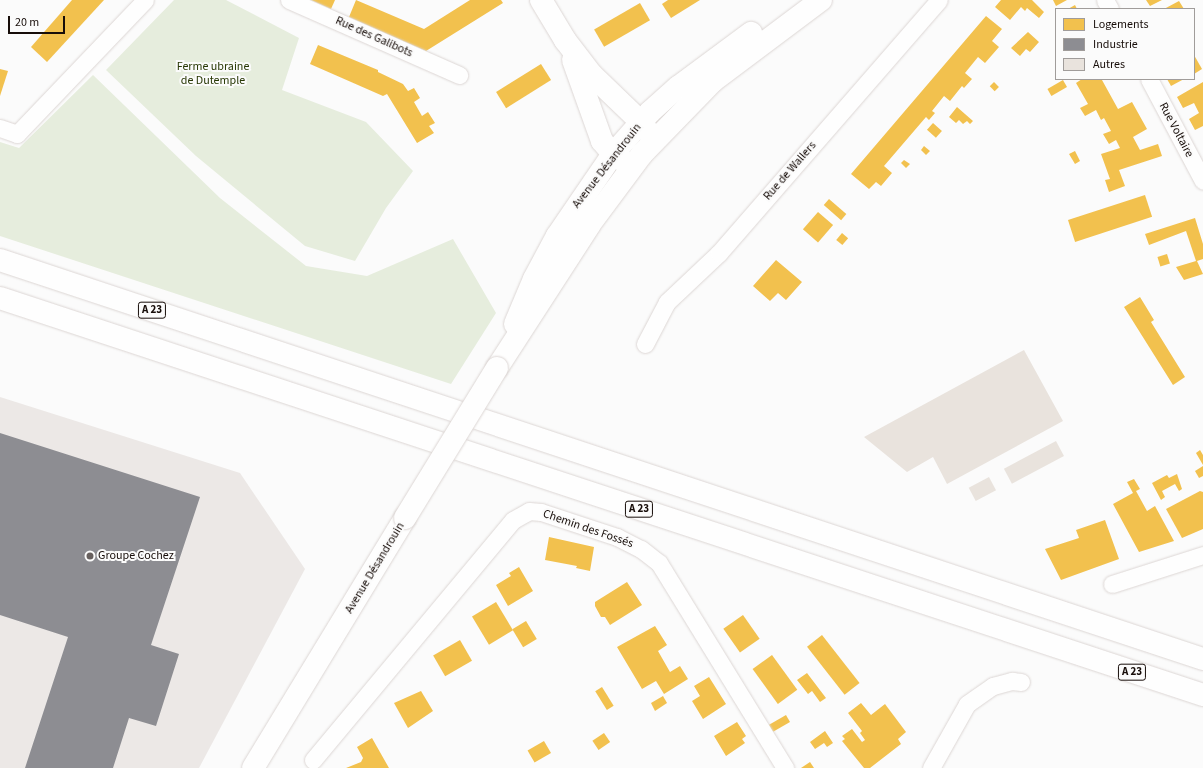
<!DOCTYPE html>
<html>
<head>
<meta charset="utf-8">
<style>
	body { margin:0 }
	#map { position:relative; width:1203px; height:768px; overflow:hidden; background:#fbfbfb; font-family:"Source Sans 3",sans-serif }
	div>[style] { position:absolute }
	.built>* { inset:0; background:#ece8e6 }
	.green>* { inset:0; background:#e6eddd }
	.homes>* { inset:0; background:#f2c14e; transform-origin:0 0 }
	.industry>* { inset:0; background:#8d8d92 }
	.building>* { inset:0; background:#e9e3dd; transform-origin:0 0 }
	.roads { filter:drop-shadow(0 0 1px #dcd6d4) drop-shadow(0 0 1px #dcd6d4) }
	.minor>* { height:17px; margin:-8.5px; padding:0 8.5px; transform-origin:8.5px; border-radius:8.5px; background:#fefefe }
	.secondary>* { height:22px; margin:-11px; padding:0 11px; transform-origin:11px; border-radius:11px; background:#fefefe }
	.motorway>* { height:22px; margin:-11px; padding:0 11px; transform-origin:11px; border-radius:11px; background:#fefefe }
	.bridges { filter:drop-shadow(0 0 1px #dcd6d4) drop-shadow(0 0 1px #dcd6d4) }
	.secondary-bridge>* { height:22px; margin:-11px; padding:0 11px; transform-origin:11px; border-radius:11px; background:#fefefe }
	.dots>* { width:11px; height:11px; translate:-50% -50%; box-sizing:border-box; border:2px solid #fbfbfb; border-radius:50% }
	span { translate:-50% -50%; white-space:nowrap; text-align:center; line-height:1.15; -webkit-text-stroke:4px #fbfbfb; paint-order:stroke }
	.shield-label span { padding:1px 3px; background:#fbfbfb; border:1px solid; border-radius:3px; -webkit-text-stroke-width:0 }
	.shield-label { font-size:11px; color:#170d09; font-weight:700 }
	.street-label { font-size:12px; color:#170d09 }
	.park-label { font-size:12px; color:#283805 }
	.poi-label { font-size:12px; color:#170d09 }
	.left { translate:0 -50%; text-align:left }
	.legend { position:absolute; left:1055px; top:8px; width:140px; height:72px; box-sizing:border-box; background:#fbfbfb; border:1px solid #a09c9a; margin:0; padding:5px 7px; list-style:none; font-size:12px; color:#170d09 }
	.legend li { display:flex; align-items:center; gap:8px; height:20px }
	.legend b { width:20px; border:1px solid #a09c9a }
	.scale { position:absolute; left:8px; top:16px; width:57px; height:18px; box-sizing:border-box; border:2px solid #170d09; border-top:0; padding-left:5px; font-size:12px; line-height:14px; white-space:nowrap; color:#170d09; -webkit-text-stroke:3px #fbfbfb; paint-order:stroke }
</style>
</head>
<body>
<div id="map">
	<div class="built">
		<i style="clip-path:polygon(0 397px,240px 473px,305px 569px,199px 768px,0 768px)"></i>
	</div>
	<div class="green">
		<i style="clip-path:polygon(174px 0,226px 0,299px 38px,282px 90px,366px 122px,413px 171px,386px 208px,355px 261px,305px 246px,196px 156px,106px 70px)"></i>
		<i style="clip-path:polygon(93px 75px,220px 198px,306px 266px,367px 276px,453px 239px,496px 313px,451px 384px,0 236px,0 142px,19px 148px)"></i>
	</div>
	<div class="homes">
		<i style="clip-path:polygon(72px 0,104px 0,47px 62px,31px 47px)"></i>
		<i style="clip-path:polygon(311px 0,335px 0,331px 9px)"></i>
		<i style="clip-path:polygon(356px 0,424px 29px,470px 0,501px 0,503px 3px,426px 51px,349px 17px)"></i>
		<i style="clip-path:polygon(668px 0,700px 0,671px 18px,662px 4px)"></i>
		<i style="clip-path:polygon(1001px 0,1032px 0,1044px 12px,1039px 18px,1027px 8px,1025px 11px,1021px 7px,1010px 20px,995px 7px)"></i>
		<i style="clip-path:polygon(1053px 0,1067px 0,1056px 6px)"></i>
		<i style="clip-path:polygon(1146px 0,1162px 0,1150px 6px)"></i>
		<i style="clip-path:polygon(1179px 1px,1184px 9px,1164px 9px)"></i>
		<i style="left:640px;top:3px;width:20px;height:53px;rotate:60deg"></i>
		<i style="clip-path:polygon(1075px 5px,1077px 9px,1068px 9px)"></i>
		<i style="clip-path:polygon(986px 16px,1002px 29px,992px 41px,999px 47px,985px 63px,978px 57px,965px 73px,972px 79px,964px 88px,962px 86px,950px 101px,944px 96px,932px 111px,935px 113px,929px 120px,926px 117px,884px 166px,892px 173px,881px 186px,876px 182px,869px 189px,851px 174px)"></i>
		<i style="clip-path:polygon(1028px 32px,1039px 42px,1030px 52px,1026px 49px,1020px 56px,1011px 48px)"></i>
		<i style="clip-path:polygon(318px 45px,378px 70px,378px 72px,403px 84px,408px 91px,414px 88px,420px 98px,414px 102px,422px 116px,428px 112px,435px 123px,429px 126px,434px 133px,417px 143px,387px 94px,383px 96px,310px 64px)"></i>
		<i style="clip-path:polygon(1194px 55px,1202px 69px,1194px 74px)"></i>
		<i style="left:541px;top:64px;width:19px;height:53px;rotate:58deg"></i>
		<i style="clip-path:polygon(0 69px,8px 71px,0 96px)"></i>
		<i style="clip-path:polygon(1082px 79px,1105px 79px,1102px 80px,1118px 109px,1132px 102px,1147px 129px,1133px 137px,1140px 150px,1158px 144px,1162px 156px,1119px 170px,1125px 186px,1109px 192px,1105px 180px,1110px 179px,1101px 154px,1120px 148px,1116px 140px,1109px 144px,1103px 134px,1111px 131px,1104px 118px,1101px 120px,1096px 110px,1085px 116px,1080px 108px,1088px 104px,1076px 83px)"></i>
		<i style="clip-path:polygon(1167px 79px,1184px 79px,1171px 86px)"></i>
		<i style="left:1063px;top:80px;width:8px;height:18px;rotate:60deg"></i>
		<i style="left:994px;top:82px;width:7px;height:6px;rotate:45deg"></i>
		<i style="clip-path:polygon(1203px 82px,1203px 126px,1195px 130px,1189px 119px,1199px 113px,1194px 103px,1183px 108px,1177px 97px)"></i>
		<i style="clip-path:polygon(957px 107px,973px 121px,970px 124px,967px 121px,963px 124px,959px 120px,956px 123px,949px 117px)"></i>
		<i style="left:933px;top:123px;width:12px;height:9px;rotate:42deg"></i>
		<i style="clip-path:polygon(924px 146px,930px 151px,926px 155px,921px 150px)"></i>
		<i style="clip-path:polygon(1075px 151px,1080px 161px,1075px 164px,1069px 154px)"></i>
		<i style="clip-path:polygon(904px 160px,910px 164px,906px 168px,901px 163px)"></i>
		<i style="left:1145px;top:195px;width:23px;height:81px;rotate:72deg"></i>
		<i style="left:829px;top:199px;width:23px;height:8px;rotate:41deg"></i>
		<i style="left:818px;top:212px;width:20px;height:23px;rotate:41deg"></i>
		<i style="clip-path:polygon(1195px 218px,1203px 244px,1203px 259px,1197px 261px,1203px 274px,1184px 280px,1176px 267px,1196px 261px,1186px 231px,1149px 245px,1145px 234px)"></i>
		<i style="left:842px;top:233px;width:8px;height:9px;rotate:40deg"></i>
		<i style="left:1167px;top:254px;width:10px;height:10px;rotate:73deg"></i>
		<i style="clip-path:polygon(776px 260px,802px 282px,786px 300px,778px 293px,770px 301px,753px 286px)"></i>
		<i style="clip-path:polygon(1140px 297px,1154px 320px,1151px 322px,1185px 377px,1173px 385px,1124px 307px)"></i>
		<i style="clip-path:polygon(1200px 450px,1203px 455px,1203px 465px,1196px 453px)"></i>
		<i style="clip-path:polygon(1203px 466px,1203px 476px,1199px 478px,1195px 471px)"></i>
		<i style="clip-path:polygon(1177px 474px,1182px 489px,1179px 491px,1175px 484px,1162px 491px,1165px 497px,1161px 500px,1152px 483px,1167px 475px,1169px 478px)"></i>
		<i style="clip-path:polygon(1134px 479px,1140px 489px,1136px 491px,1147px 511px,1155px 506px,1174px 541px,1139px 552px,1113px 504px,1133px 493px,1127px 482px)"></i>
		<i style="clip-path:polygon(1200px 491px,1203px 492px,1203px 529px,1182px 538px,1166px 509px)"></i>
		<i style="clip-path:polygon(1105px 520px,1119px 559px,1061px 580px,1045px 549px,1079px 538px,1076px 530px)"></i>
		<i style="clip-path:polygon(549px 537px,594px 547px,590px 571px,576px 568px,577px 566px,545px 560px)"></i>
		<i style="clip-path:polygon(519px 567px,533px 591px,508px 606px,496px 585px,511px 576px,509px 573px)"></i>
		<i style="clip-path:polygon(627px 582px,642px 605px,610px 625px,605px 617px,601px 617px,595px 606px,595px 602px)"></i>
		<i style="left:496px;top:602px;width:33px;height:28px;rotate:59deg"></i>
		<i style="left:743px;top:615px;width:29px;height:24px;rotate:55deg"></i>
		<i style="left:526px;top:621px;width:21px;height:16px;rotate:59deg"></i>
		<i style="clip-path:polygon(655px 626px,667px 645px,658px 651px,670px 672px,680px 666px,688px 679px,664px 694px,656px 681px,642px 689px,617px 647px)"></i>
		<i style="left:822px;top:635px;width:61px;height:19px;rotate:52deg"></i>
		<i style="left:460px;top:640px;width:24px;height:31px;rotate:60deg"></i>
		<i style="left:772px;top:655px;width:43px;height:24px;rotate:54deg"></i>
		<i style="clip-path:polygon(807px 673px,826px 698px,820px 702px,812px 691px,808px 694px,797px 680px)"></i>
		<i style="clip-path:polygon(709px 677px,726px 704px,703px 719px,692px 701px,700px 696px,694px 686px)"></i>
		<i style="left:602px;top:687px;width:22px;height:8px;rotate:58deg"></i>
		<i style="clip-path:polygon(421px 691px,433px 711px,408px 728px,394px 703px)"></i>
		<i style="clip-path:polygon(663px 696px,667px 703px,655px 711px,651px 703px)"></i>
		<i style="clip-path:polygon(861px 703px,871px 715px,885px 704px,906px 732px,898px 739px,901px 744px,870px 768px,864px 768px,842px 741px,845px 739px,842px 736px,852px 729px,862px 742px,865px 740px,860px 733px,862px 731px,848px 713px)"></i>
		<i style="left:786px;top:715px;width:8px;height:20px;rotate:60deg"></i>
		<i style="clip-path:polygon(737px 722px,746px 736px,742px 739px,745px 743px,726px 756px,714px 736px)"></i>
		<i style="clip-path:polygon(825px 731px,833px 743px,827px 747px,824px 743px,815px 749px,810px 742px)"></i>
		<i style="left:604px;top:733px;width:11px;height:14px;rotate:56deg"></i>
		<i style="clip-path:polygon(372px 738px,389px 768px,346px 768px,361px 762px,363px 758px,357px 747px)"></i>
		<i style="left:544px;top:741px;width:14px;height:19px;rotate:60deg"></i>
		<i style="clip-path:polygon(810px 762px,814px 768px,801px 768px)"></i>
	</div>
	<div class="industry">
		<i style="clip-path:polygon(0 433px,200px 497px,151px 645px,179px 654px,156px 726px,129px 718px,113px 768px,25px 768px,68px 637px,0 615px)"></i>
	</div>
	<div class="building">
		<i style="clip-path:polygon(1024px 350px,1063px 421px,947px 484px,933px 457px,907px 472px,864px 437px)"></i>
		<i style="left:1056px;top:441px;width:17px;height:59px;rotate:62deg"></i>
		<i style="left:989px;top:477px;width:15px;height:23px;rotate:62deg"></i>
	</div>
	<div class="roads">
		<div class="minor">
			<i style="left:289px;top:0;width:186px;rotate:23.8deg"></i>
			<i style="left:1105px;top:0;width:10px;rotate:61deg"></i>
			<i style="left:1149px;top:79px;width:115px;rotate:62.1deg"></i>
			<i style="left:0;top:128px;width:18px;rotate:19deg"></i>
			<i style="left:17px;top:134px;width:185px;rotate:-46.3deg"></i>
			<i style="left:645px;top:344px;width:47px;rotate:-62.4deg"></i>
			<i style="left:667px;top:302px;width:71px;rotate:-43.3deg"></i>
			<i style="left:719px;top:253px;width:335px;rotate:-49deg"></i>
			<i style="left:1112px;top:584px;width:96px;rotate:-17.7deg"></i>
			<i style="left:313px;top:760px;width:312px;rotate:-50.2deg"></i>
			<i style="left:513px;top:520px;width:18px;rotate:-29deg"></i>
			<i style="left:529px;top:511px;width:12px;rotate:5deg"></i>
			<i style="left:541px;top:512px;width:80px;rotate:18.2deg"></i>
			<i style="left:617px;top:537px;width:27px;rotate:27deg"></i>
			<i style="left:641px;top:549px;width:23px;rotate:38deg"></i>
			<i style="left:659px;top:563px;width:241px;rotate:58.4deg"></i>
			<i style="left:931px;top:768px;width:73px;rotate:-60.6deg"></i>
			<i style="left:967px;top:704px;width:32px;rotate:-35deg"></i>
			<i style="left:993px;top:686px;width:20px;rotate:-15deg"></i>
			<i style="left:1012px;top:681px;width:9px;rotate:6deg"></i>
		</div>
		<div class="secondary">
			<i style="left:541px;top:0;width:47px;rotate:59deg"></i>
			<i style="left:565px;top:40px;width:44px;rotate:52.4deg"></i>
			<i style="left:592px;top:75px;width:68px;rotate:43.8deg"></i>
			<i style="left:641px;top:122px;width:14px;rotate:54deg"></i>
			<i style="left:573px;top:60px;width:86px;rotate:70.3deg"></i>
			<i style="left:602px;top:141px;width:17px;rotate:50deg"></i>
			<i style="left:613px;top:154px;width:14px;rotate:34deg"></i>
			<i style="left:515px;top:324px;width:49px;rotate:-67.1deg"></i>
			<i style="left:534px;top:279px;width:49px;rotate:-61.9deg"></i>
			<i style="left:557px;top:236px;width:99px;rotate:-55.7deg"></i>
			<i style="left:613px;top:154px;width:56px;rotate:-48.6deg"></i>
			<i style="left:650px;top:112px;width:38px;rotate:-42deg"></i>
			<i style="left:678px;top:87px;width:91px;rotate:-36.5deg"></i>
			<i style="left:497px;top:368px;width:171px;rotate:-57.1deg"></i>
			<i style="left:590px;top:224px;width:87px;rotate:-53.4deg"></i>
			<i style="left:642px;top:154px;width:102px;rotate:-45.8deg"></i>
			<i style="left:713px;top:81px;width:135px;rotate:-36.9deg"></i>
			<i style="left:253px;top:768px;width:293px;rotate:-58.7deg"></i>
		</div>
		<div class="motorway">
			<i style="left:0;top:260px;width:1267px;rotate:18.35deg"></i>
			<i style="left:0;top:298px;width:1267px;rotate:18.26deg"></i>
		</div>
	</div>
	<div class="bridges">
		<div class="secondary-bridge">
			<i style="left:405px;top:518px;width:176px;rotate:-58.5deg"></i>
		</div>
	</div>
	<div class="dots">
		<i style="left:90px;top:556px;background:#67605e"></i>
	</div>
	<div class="shield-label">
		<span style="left:152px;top:310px">A 23</span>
		<span style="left:639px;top:509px">A 23</span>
		<span style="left:1132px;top:672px">A 23</span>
	</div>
	<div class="street-label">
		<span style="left:374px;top:37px;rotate:24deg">Rue des Galibots</span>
		<span style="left:1176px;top:130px;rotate:62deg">Rue Voltaire</span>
		<span style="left:607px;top:166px;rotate:-52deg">Avenue Désandrouin</span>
		<span style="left:790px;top:171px;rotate:-49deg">Rue de Wallers</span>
		<span style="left:588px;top:529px;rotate:19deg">Chemin des Fossés</span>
		<span style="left:375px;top:568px;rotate:-59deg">Avenue Désandrouin</span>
	</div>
	<div class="park-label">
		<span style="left:213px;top:74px">Ferme ubraine<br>de Dutemple</span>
	</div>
	<div class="poi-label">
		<span class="left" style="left:98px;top:556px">Groupe Cochez</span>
	</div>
	<ul class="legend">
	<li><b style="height:11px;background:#f2c14e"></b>Logements</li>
	<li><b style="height:11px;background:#8d8d92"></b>Industrie</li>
	<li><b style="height:11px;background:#e9e3dd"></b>Autres</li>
	</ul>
	<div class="scale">20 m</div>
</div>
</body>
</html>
